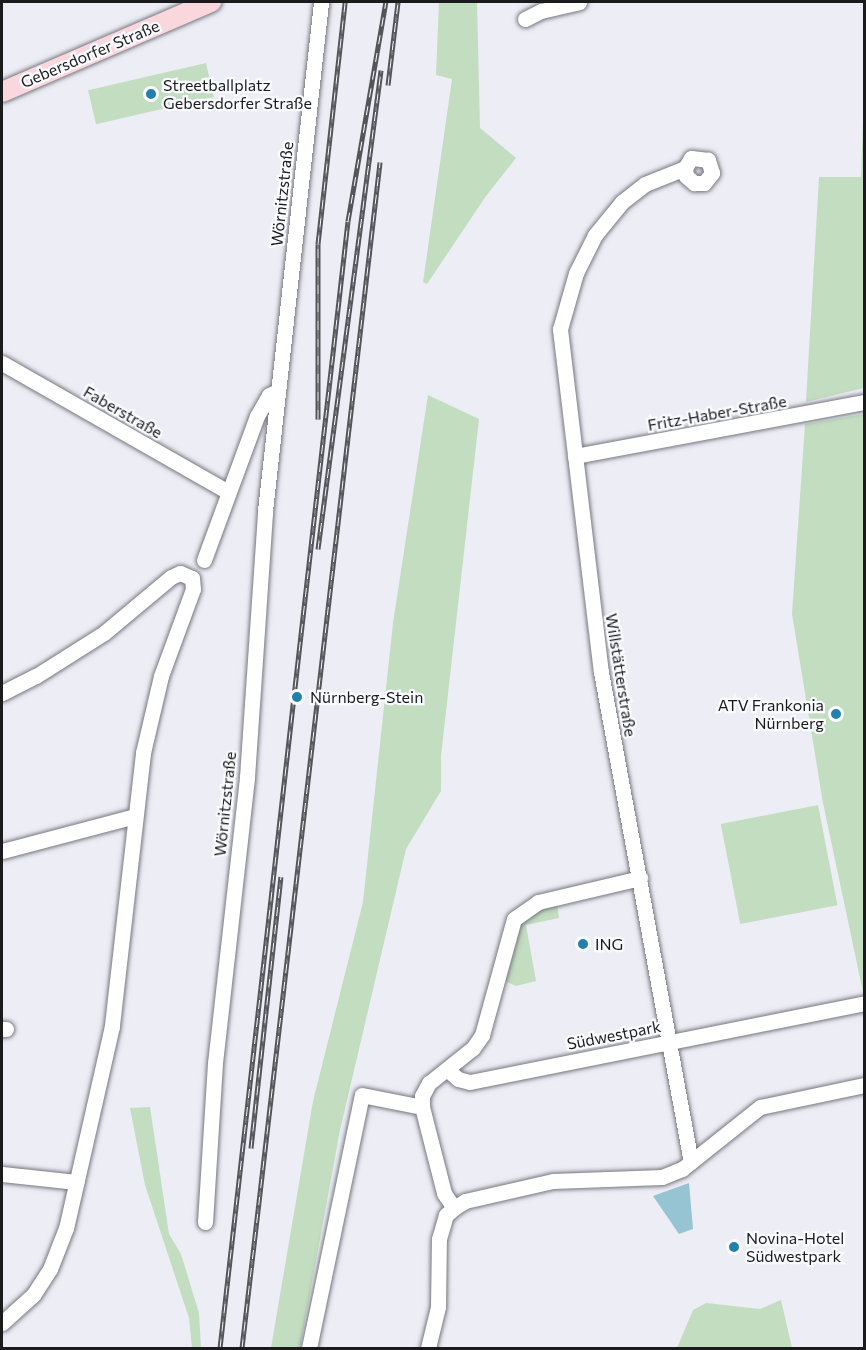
<!DOCTYPE html>
<html>
<head>
<meta charset="utf-8">
<style>
	body { margin:0 }
	#map { position:relative; width:866px; height:1350px; overflow:hidden; background:#ecedf5; font-family:Commissioner,sans-serif }
	div>[style] { position:absolute }
	.green>* { inset:0; background:#c3ddc1; transform-origin:0 0 }
	.water>* { inset:0; background:#96c4d3 }
	.roads { filter:drop-shadow(0 0 2px #76777f) drop-shadow(0 0 2px #76777f) }
	.minor>* { height:15px; margin:-7.5px; padding:0 7.5px; transform-origin:7.5px; border-radius:7.5px; background:#fff }
	.major>* { height:20px; margin:-10px; padding:0 10px; transform-origin:10px; border-radius:10px; background:#fad7dc }
	.rail>* { height:5px; margin-top:-2.5px; transform-origin:0; background:repeating-linear-gradient(90deg,#fafbfe 0 9px,#545559 0 18px); box-sizing:border-box; border-block:2px solid #545559 }
	.dots>* { width:16px; height:16px; translate:-50% -50%; box-sizing:border-box; border:3px solid #fafbfe; border-radius:50% }
	span { translate:-50% -50%; white-space:nowrap; text-align:center; line-height:1.15; -webkit-text-stroke:4.5px #fafbfe; paint-order:stroke }
	.street-label { font-size:16px; color:#1b1b1e }
	.poi-label { font-size:16px; color:#1b1b1e }
	.left { translate:0 -50%; text-align:left }
	.right { translate:-100% -50%; text-align:right }
	.frame { position:absolute; inset:0; border:3px solid #1b1b1e; pointer-events:none }
</style>
</head>
<body>
<div id="map">
	<div class="green">
		<i style="clip-path:polygon(439px 2px,477px 2px,480px 128px,516px 158px,486px 196px,427px 284px,423px 282px,452px 79px,436px 75px)"></i>
		<i style="left:206px;top:63px;width:35px;height:121px;rotate:77deg"></i>
		<i style="clip-path:polygon(864px 93px,864px 388px,806px 402px,819px 177px,861px 177px)"></i>
		<i style="clip-path:polygon(428px 395px,479px 419px,441px 756px,441px 791px,406px 849px,340px 1130px,300px 1348px,271px 1348px,313px 1101px,363px 902px,393px 623px)"></i>
		<i style="clip-path:polygon(864px 414px,864px 991px,863px 992px,823px 803px,792px 614px,805px 424px)"></i>
		<i style="left:818px;top:805px;width:102px;height:99px;rotate:79deg"></i>
		<i style="clip-path:polygon(557px 903px,559px 918px,526px 925px,536px 981px,516px 986px,505px 981px,516px 930px,522px 919px,537px 909px)"></i>
		<i style="clip-path:polygon(150px 1107px,169px 1234px,181px 1254px,199px 1313px,201px 1348px,192px 1348px,189px 1318px,145px 1185px,130px 1108px)"></i>
		<i style="clip-path:polygon(781px 1300px,792px 1348px,677px 1348px,693px 1310px,706px 1303px,760px 1309px)"></i>
	</div>
	<div class="water">
		<i style="clip-path:polygon(689px 1183px,693px 1229px,679px 1234px,653px 1196px)"></i>
	</div>
	<div class="roads">
		<div class="minor">
			<i style="left:525px;top:19px;width:18px;rotate:-27deg"></i>
			<i style="left:541px;top:11px;width:39px;rotate:-13deg"></i>
			<i style="left:685px;top:168px;width:8px;rotate:83deg"></i>
			<i style="left:686px;top:176px;width:11px;rotate:41deg"></i>
			<i style="left:694px;top:183px;width:10px"></i>
			<i style="left:704px;top:183px;width:13px;rotate:-51deg"></i>
			<i style="left:712px;top:173px;width:14px;rotate:-107deg"></i>
			<i style="left:708px;top:160px;width:17px;rotate:-173deg"></i>
			<i style="left:691px;top:158px;width:12px;rotate:121deg"></i>
			<i style="left:685px;top:168px;width:43px;rotate:158.2deg"></i>
			<i style="left:645px;top:184px;width:29px;rotate:142deg"></i>
			<i style="left:622px;top:202px;width:43px;rotate:129.3deg"></i>
			<i style="left:595px;top:235px;width:42px;rotate:116.6deg"></i>
			<i style="left:576px;top:273px;width:58px;rotate:105.9deg"></i>
			<i style="left:560px;top:329px;width:345px;rotate:83.2deg"></i>
			<i style="left:601px;top:672px;width:498px;rotate:79.6deg"></i>
			<i style="left:2px;top:363px;width:260px;rotate:29.7deg"></i>
			<i style="left:575px;top:456px;width:294px;rotate:-10.6deg"></i>
			<i style="left:204px;top:560px;width:153px;rotate:-69.8deg"></i>
			<i style="left:257px;top:416px;width:24px;rotate:-60deg"></i>
			<i style="left:269px;top:395px;width:10px;rotate:-24deg"></i>
			<i style="left:2px;top:693px;width:38px;rotate:-27deg"></i>
			<i style="left:36px;top:676px;width:80px;rotate:-32.3deg"></i>
			<i style="left:104px;top:633px;width:87px;rotate:-39.9deg"></i>
			<i style="left:171px;top:577px;width:10px;rotate:-24deg"></i>
			<i style="left:180px;top:573px;width:13px;rotate:23deg"></i>
			<i style="left:192px;top:578px;width:11px;rotate:85deg"></i>
			<i style="left:193px;top:589px;width:93px;rotate:110.2deg"></i>
			<i style="left:161px;top:676px;width:79px;rotate:103.2deg"></i>
			<i style="left:143px;top:753px;width:275px;rotate:96.5deg"></i>
			<i style="left:112px;top:1026px;width:207px;rotate:102.8deg"></i>
			<i style="left:66px;top:1228px;width:44px;rotate:111.3deg"></i>
			<i style="left:50px;top:1269px;width:31px;rotate:123deg"></i>
			<i style="left:33px;top:1295px;width:42px;rotate:137.9deg"></i>
			<i style="left:2px;top:851px;width:138px;rotate:-14.7deg"></i>
			<i style="left:2px;top:1029px;width:4px"></i>
			<i style="left:448px;top:1070px;width:13px;rotate:42deg"></i>
			<i style="left:458px;top:1079px;width:12px;rotate:14deg"></i>
			<i style="left:470px;top:1082px;width:402px;rotate:-11.3deg"></i>
			<i style="left:2px;top:1174px;width:75px;rotate:6.1deg"></i>
			<i style="left:454px;top:1208px;width:18px;rotate:-124deg"></i>
			<i style="left:444px;top:1193px;width:89px;rotate:-104.3deg"></i>
			<i style="left:422px;top:1107px;width:11px;rotate:-90deg"></i>
			<i style="left:422px;top:1096px;width:15px;rotate:-62deg"></i>
			<i style="left:429px;top:1083px;width:56px;rotate:-38.5deg"></i>
			<i style="left:473px;top:1048px;width:16px;rotate:-55deg"></i>
			<i style="left:482px;top:1035px;width:120px;rotate:-74.6deg"></i>
			<i style="left:514px;top:919px;width:29px;rotate:-35deg"></i>
			<i style="left:538px;top:902px;width:105px;rotate:-13.2deg"></i>
			<i style="left:205px;top:1222px;width:159px;rotate:-86.4deg"></i>
			<i style="left:215px;top:1063px;width:288px;rotate:-83.6deg"></i>
			<i style="left:247px;top:777px;width:267px;rotate:-86.1deg"></i>
			<i style="left:265px;top:511px;width:512px;rotate:-83.72deg"></i>
			<i style="left:309px;top:1348px;width:258px;rotate:-78.2deg"></i>
			<i style="left:362px;top:1095px;width:61px;rotate:11.3deg"></i>
			<i style="left:428px;top:1348px;width:42px;rotate:-76.3deg"></i>
			<i style="left:438px;top:1307px;width:68px;rotate:-89.2deg"></i>
			<i style="left:439px;top:1239px;width:25px;rotate:-74deg"></i>
			<i style="left:446px;top:1215px;width:11px;rotate:-41deg"></i>
			<i style="left:454px;top:1208px;width:13px;rotate:-32deg"></i>
			<i style="left:465px;top:1201px;width:90px;rotate:-12.8deg"></i>
			<i style="left:553px;top:1181px;width:109px;rotate:-2.1deg"></i>
			<i style="left:662px;top:1177px;width:22px;rotate:-22deg"></i>
			<i style="left:682px;top:1169px;width:100px;rotate:-38.5deg"></i>
			<i style="left:760px;top:1107px;width:106px;rotate:-11.9deg"></i>
		</div>
		<div class="major">
			<i style="left:2px;top:92px;width:228px;rotate:-23.3deg"></i>
		</div>
	</div>
	<div class="rail">
		<i style="left:388px;top:85px;width:84px;rotate:-83.1deg"></i>
		<i style="left:318px;top:419px;width:175px;rotate:-90deg"></i>
		<i style="left:318px;top:244px;width:244px;rotate:-83.6deg"></i>
		<i style="left:318px;top:549px;width:483px;rotate:-82.5deg"></i>
		<i style="left:251px;top:1148px;width:273px;rotate:-83.7deg"></i>
		<i style="left:220px;top:1348px;width:1134px;rotate:-83.52deg"></i>
		<i style="left:348px;top:221px;width:222px;rotate:-80.2deg"></i>
		<i style="left:242px;top:1348px;width:1194px;rotate:-83.36deg"></i>
	</div>
	<div class="dots">
		<i style="left:151px;top:94px;background:#2280ad"></i>
		<i style="left:297px;top:697px;background:#2280ad"></i>
		<i style="left:836px;top:714px;background:#2280ad"></i>
		<i style="left:583px;top:944px;background:#2280ad"></i>
		<i style="left:734px;top:1247px;background:#2280ad"></i>
	</div>
	<div class="street-label">
		<span style="left:90px;top:54px;rotate:-23deg">Gebersdorfer Straße</span>
		<span style="left:282px;top:194px;rotate:-84deg">Wörnitzstraße</span>
		<span style="left:123px;top:412px;rotate:30deg">Faberstraße</span>
		<span style="left:717px;top:413px;rotate:-10deg">Fritz-Haber-Straße</span>
		<span style="left:621px;top:675px;rotate:81deg">Willstätterstraße</span>
		<span style="left:225px;top:804px;rotate:-84deg">Wörnitzstraße</span>
		<span style="left:614px;top:1035px;rotate:-11deg">Südwestpark</span>
	</div>
	<div class="poi-label">
		<span class="left" style="left:163px;top:94px">Streetballplatz<br>Gebersdorfer Straße</span>
		<span class="left" style="left:310px;top:697px">Nürnberg-Stein</span>
		<span class="right" style="left:824px;top:714px">ATV Frankonia<br>Nürnberg</span>
		<span class="left" style="left:595px;top:944px">ING</span>
		<span class="left" style="left:746px;top:1247px">Novina-Hotel<br>Südwestpark</span>
	</div>
	<div class="frame"></div>
</div>
</body>
</html>
